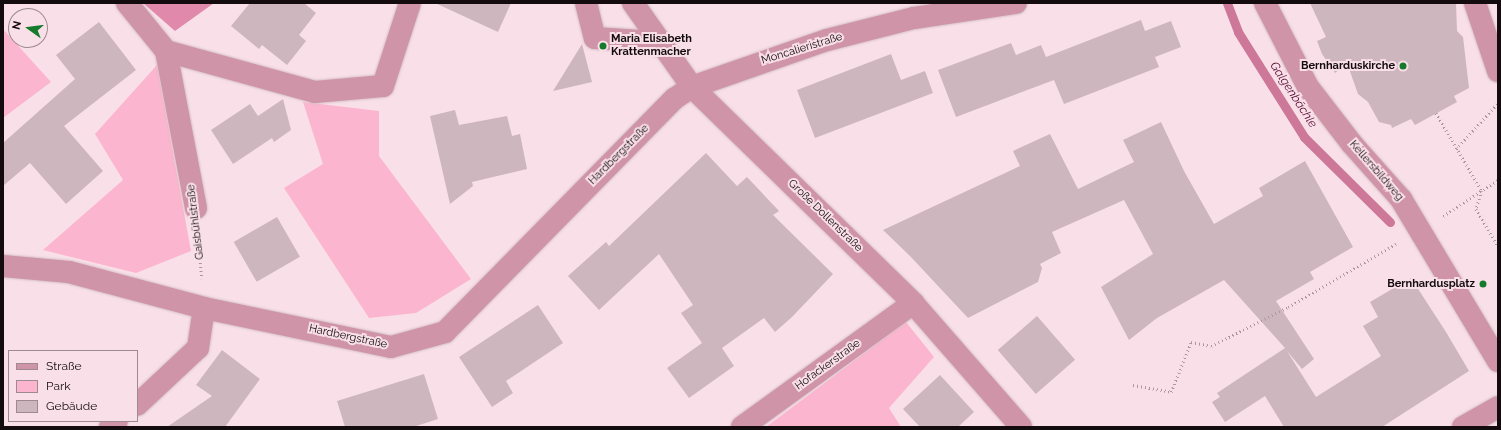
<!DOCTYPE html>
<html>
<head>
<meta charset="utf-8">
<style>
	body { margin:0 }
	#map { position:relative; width:1501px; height:430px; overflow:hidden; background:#f9e0e8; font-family:Raleway,sans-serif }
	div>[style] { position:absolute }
	.green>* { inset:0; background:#fcb5ce }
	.forest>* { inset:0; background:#e089aa }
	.stream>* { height:9px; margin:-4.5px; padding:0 4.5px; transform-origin:4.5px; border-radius:4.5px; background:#cd7898 }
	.building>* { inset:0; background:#ceb6be; transform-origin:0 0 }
	.path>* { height:2.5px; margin-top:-1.25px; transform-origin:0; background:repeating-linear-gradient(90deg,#ab979e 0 1px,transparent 0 4px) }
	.roads { filter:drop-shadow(0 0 1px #d4bec5) drop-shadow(0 0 1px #d4bec5) }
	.minor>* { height:22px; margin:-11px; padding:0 11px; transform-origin:11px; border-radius:11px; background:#d094a9 }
	.dots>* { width:11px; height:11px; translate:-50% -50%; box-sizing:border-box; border:2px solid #f9e0e8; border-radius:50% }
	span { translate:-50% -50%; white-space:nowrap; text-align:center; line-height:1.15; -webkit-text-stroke:4px #f9e0e8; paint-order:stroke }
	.poi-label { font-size:11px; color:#130b0e; font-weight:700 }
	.left { translate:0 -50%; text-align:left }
	.right { translate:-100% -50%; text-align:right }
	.street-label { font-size:11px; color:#130b0e }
	.water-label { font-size:12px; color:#55062f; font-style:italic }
	.frame { position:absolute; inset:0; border:4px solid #130b0e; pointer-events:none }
	.legend { position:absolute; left:8px; top:350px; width:130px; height:72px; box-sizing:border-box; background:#f9e0e8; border:1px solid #9d8b91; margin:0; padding:5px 7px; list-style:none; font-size:12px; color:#130b0e }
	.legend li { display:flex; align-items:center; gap:8px; height:20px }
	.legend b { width:20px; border:1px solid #9d8b91 }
	.north { position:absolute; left:8px; top:8px; width:40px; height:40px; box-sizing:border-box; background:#f9e0e8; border:1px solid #9d8b91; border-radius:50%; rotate:284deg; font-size:11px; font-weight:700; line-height:16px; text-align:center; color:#130b0e }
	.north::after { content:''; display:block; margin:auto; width:14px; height:18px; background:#157a2c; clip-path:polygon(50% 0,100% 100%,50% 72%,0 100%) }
</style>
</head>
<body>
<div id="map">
	<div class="green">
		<i style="clip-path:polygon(3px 29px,51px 82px,3px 118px)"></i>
		<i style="clip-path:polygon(157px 65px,191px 251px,136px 273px,43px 250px,123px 180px,95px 134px)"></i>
		<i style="clip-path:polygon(303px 102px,379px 111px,379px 156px,471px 279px,416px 313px,369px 318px,284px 188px,323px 164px)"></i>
		<i style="clip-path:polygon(906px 322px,934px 357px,889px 408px,901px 427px,766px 427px)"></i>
	</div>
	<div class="forest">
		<i style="clip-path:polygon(143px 3px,214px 3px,175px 31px)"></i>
	</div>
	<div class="stream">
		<i style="left:1227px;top:3px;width:31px;rotate:69deg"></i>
		<i style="left:1238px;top:32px;width:124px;rotate:57.8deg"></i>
		<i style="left:1304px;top:137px;width:121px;rotate:44.7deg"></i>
	</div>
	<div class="building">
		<i style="clip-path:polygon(250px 3px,304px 3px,316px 13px,299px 35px,306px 41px,287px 65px,262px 45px,259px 49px,231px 26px)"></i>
		<i style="clip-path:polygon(435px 3px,511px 3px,498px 32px)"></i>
		<i style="clip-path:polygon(1310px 3px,1456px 3px,1457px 31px,1463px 37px,1469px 88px,1454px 96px,1457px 102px,1415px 125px,1411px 119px,1392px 128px,1391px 125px,1379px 122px,1368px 102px,1358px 94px,1347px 63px,1335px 73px,1322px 54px,1317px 41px,1326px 37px)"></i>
		<i style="clip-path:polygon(1141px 20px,1145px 31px,1171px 21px,1181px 47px,1155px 57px,1159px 67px,1064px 104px,1054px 80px,956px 117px,938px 70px,1011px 43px,1016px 55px,1041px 45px,1046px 57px)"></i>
		<i style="clip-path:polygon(99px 22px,136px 70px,64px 126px,103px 171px,66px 204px,30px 163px,3px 186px,3px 143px,75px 79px,56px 55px)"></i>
		<i style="clip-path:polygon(582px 44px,592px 82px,553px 91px)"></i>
		<i style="clip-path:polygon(891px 54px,901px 80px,925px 71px,933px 93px,815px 138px,797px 90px)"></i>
		<i style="clip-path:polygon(283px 99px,291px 130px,274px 142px,272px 138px,233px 164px,211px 130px,250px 104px,258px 116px)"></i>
		<i style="clip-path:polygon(455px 110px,459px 125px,507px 116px,512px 136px,520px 134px,527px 169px,472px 182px,473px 186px,450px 204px,430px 116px)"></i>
		<i style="clip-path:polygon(1161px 122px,1184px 171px,1214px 224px,1263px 196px,1259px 188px,1305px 161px,1353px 247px,1310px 272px,1314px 279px,1276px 301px,1314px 359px,1302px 369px,1287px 351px,1316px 397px,1381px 356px,1363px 326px,1378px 317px,1370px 302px,1411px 278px,1446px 332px,1469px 371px,1382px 427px,1284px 427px,1265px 396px,1225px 422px,1212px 402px,1220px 397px,1217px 393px,1285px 348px,1224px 280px,1157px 318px,1129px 340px,1101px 287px,1153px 254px,1124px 200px,1052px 232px,1061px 253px,1040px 264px,1042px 268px,1038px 282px,968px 318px,910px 256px,883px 230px,1020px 166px,1013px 151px,1050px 134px,1078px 189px,1134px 162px,1123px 140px)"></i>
		<i style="clip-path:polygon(706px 153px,737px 186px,747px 177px,779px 211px,773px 215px,833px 274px,792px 317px,775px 332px,764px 318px,722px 348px,734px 366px,689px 398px,667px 368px,702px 343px,681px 313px,693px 305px,659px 254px,599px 310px,568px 276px,606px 242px,609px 246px)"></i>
		<i style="left:277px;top:217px;width:46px;height:50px;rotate:60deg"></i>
		<i style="clip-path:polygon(538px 305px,563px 343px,506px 381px,513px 393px,492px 407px,459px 357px)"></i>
		<i style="left:1037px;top:316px;width:58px;height:52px;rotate:49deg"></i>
		<i style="clip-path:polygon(222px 350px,260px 379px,225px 427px,167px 427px,212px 396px,196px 385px)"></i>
		<i style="clip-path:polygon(424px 374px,438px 419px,413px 427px,345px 427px,337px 401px)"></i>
		<i style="clip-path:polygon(940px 375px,974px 412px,958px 427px,920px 427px,903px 409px)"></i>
	</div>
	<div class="path">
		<i style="left:1436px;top:113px;width:91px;rotate:59.5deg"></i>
		<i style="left:1482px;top:191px;width:19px;rotate:108deg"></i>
		<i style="left:1476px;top:209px;width:43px;rotate:59.3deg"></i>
		<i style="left:1456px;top:149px;width:62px;rotate:-47.6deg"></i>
		<i style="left:1443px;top:216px;width:66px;rotate:-33.2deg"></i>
		<i style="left:198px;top:235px;width:44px;rotate:84.8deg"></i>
		<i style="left:1133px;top:385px;width:39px;rotate:10deg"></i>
		<i style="left:1171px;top:392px;width:54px;rotate:-68.2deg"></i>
		<i style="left:1191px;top:342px;width:20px;rotate:11deg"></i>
		<i style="left:1211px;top:346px;width:86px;rotate:-26.9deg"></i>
		<i style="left:1288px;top:307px;width:125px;rotate:-30.3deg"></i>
	</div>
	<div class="roads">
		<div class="minor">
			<i style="left:127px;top:3px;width:62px;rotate:50.9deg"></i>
			<i style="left:166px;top:51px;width:160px;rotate:79.2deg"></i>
			<i style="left:586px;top:3px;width:36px;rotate:76deg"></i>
			<i style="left:595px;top:38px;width:45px;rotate:3.8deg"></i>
			<i style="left:640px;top:41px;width:23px;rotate:13deg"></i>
			<i style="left:633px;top:3px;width:103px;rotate:54.9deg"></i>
			<i style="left:692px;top:87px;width:309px;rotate:44.3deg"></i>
			<i style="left:913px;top:303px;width:164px;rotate:48.9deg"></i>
			<i style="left:1265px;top:3px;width:94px;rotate:62.9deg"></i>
			<i style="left:1308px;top:87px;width:72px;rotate:52.3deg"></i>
			<i style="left:1352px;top:144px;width:74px;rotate:48.3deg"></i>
			<i style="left:1401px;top:199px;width:189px;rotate:59.1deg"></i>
			<i style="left:1475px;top:3px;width:72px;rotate:71.3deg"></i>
			<i style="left:166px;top:51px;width:155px;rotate:15.4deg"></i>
			<i style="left:315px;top:92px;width:68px;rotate:-5deg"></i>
			<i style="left:383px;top:86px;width:87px;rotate:-72deg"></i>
			<i style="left:3px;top:266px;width:66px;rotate:5.2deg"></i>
			<i style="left:69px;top:272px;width:140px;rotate:14.9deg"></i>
			<i style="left:204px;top:308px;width:191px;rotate:11.8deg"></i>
			<i style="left:391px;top:347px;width:56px;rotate:-15.5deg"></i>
			<i style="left:445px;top:332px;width:327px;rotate:-45.5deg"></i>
			<i style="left:674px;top:99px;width:22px;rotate:-34deg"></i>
			<i style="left:692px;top:87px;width:143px;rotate:-19.2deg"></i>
			<i style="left:827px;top:40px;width:90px;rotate:-14.2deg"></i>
			<i style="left:914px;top:18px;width:103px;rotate:-8.4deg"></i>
			<i style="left:137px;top:405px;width:83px;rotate:-43.1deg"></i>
			<i style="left:198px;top:348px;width:40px;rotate:-81.5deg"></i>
			<i style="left:110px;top:427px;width:9px;rotate:-41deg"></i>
			<i style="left:742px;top:427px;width:211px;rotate:-35.9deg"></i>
			<i style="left:1463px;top:427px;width:40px;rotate:-29.7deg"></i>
		</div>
	</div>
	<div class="dots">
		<i style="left:603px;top:46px;background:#157a2c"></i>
		<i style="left:1403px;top:66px;background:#157a2c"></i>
		<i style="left:1483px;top:284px;background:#157a2c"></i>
	</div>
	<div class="poi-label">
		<span class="left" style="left:611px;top:46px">Maria Elisabeth<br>Krattenmacher</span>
		<span class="right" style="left:1395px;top:66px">Bernharduskirche</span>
		<span class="right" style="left:1475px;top:284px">Bernhardusplatz</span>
	</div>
	<div class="street-label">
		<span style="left:802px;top:49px;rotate:-17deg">Moncalieristraße</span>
		<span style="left:619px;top:155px;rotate:-45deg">Hardbergstraße</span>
		<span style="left:1376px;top:171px;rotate:49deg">Kellersbildweg</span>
		<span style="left:825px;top:216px;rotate:44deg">Große Dollenstraße</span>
		<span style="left:196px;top:222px;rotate:-97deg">Gaisbühlstraße</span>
		<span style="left:348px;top:337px;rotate:12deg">Hardbergstraße</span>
		<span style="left:828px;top:365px;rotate:-36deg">Hofackerstraße</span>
	</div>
	<div class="water-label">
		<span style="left:1293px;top:95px;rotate:57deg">Galgenbächle</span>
	</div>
	<div class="frame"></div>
	<ul class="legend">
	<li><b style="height:5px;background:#d094a9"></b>Straße</li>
	<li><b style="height:11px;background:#fcb5ce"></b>Park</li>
	<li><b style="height:11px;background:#ceb6be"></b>Gebäude</li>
	</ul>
	<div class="north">N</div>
</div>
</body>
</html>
